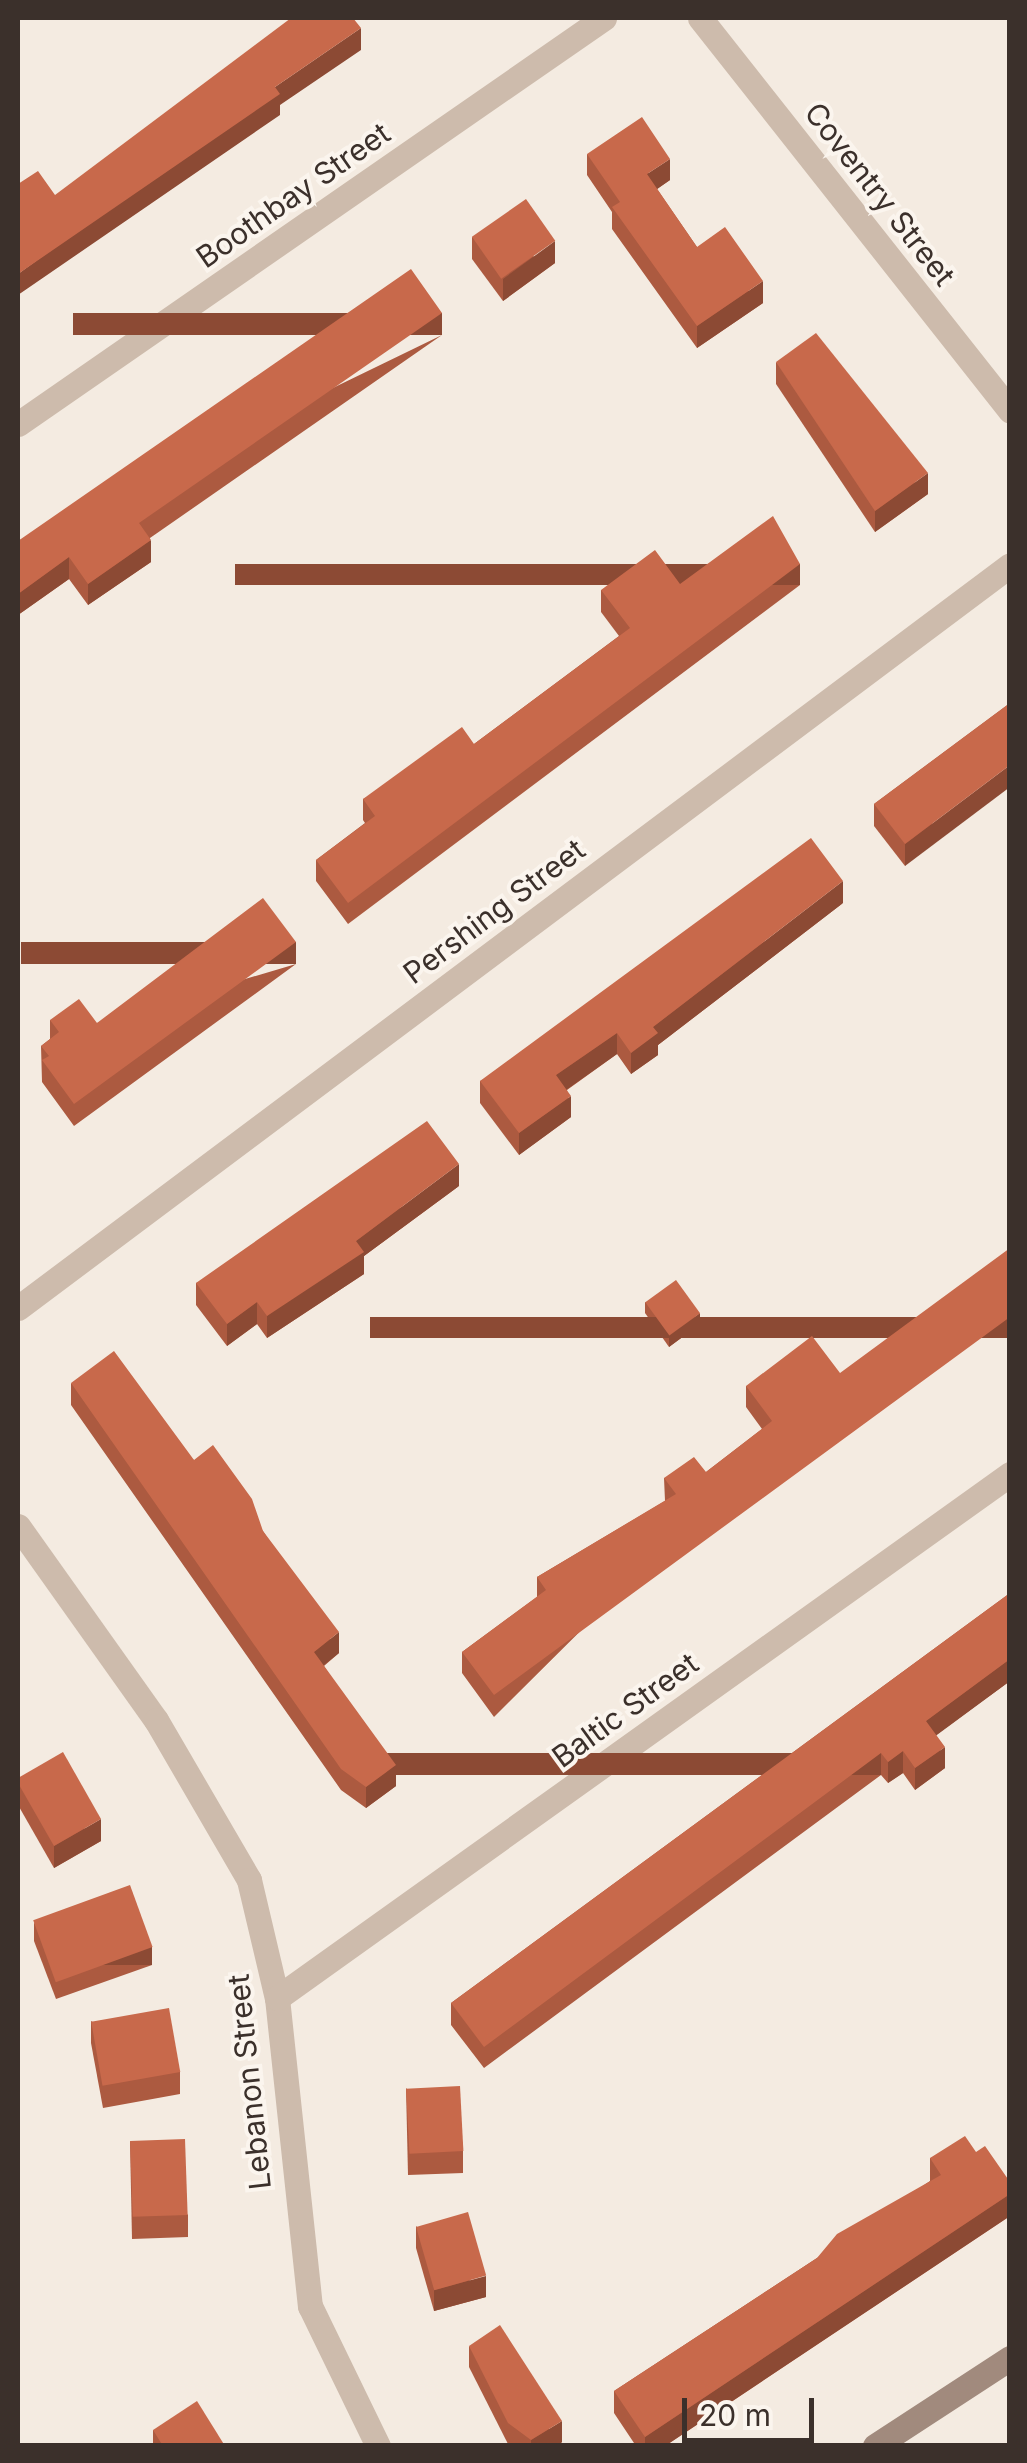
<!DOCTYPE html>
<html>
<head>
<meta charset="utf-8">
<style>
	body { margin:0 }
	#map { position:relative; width:1027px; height:2463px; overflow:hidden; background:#f4ebe1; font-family:Inter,sans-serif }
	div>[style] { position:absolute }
	.minor>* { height:25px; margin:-12.5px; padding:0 12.5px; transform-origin:12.5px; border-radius:12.5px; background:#cdbbac }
	.tertiary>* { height:25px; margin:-12.5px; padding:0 12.5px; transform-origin:12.5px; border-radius:12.5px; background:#cdbbac }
	.secondary>* { height:25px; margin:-12.5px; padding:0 12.5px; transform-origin:12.5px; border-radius:12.5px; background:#a18a7d }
	.wall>* { inset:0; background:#ac5a40 }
	.shaded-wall>* { inset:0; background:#8c4a34; transform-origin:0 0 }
	.building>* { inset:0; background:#c8694b; transform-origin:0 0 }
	span { translate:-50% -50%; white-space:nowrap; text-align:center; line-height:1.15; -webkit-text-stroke:8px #fbf5ee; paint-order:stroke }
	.street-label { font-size:30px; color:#3b302b }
	.frame { position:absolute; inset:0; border:20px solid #3b302b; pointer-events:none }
	.scale { position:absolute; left:682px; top:2398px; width:132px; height:45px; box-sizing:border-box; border:5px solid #3b302b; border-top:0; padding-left:12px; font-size:30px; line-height:35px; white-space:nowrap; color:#3b302b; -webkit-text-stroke:8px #fbf5ee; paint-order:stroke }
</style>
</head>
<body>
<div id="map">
	<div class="minor">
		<i style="left:18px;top:424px;width:713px;rotate:-34.72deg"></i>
		<i style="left:18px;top:1308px;width:1239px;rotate:-36.83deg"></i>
		<i style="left:18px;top:1526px;width:238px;rotate:54.6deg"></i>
		<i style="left:156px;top:1720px;width:185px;rotate:59.8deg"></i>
		<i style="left:249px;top:1880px;width:121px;rotate:76.7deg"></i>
		<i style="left:277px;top:1998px;width:310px;rotate:83.9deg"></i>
		<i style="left:310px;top:2306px;width:156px;rotate:64.1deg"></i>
		<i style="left:277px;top:1998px;width:901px;rotate:-35.56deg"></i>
	</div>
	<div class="tertiary">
		<i style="left:700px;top:18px;width:500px;rotate:51.7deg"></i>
	</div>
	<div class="secondary">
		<i style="left:875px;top:2446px;width:161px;rotate:-33.1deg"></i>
	</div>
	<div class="wall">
		<i style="clip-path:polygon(587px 154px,670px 180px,657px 189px,697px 247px,763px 303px,697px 348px,612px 229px,612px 212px,587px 175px)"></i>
		<i style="clip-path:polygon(472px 237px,555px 263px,503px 301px,472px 259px)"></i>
		<i style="clip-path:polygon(442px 335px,150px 538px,151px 562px,88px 605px,69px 579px,18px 615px,18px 541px)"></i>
		<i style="clip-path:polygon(776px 362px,928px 494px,875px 532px,776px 384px)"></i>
		<i style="clip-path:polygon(680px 584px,800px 585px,348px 924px,316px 881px,316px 860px,365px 823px,363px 820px,363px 799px,474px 744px,619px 636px,601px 612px,601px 590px)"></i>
		<i style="clip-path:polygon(1010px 703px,905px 866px,874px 826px,874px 804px)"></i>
		<i style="clip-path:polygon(843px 903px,658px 1045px,658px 1055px,631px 1074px,617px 1054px,567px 1090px,571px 1117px,519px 1155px,480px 1103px,480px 1081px)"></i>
		<i style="clip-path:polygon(296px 964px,74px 1126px,42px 1082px,41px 1046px,50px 1039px,50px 1020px,97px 1023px)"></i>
		<i style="clip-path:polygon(459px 1186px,364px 1256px,364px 1274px,267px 1338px,257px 1324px,227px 1346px,196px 1305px,196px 1283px)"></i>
		<i style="clip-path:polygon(645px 1302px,700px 1324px,669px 1347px,645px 1313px)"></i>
		<i style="clip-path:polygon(840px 1373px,494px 1717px,462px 1673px,462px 1652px,537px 1597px,537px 1577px,665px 1501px,664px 1478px,706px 1472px,762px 1429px,746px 1407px,746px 1386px)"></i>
		<i style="clip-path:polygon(71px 1383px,194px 1460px,263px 1531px,339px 1653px,324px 1666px,396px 1786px,366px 1808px,341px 1790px,71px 1405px)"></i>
		<i style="clip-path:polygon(1010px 1593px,1010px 1681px,936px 1735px,945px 1768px,915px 1790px,903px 1773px,888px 1783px,881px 1775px,484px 2068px,451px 2025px,451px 2003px)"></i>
		<i style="clip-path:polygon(18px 1778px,101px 1841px,54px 1868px,18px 1805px)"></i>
		<i style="clip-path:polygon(34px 1923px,152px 1965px,56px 1999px,34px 1941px)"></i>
		<i style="clip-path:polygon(91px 2021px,180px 2072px,180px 2094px,103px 2108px,91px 2043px)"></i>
		<i style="clip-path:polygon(406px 2088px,463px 2151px,463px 2173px,408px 2175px)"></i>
		<i style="clip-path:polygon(130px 2141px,188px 2215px,188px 2237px,132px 2239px)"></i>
		<i style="clip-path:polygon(976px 2152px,1010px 2182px,1010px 2216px,665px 2446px,636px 2446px,614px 2413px,614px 2391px,817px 2258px,930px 2181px,930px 2158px)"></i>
		<i style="clip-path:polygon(416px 2226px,486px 2297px,434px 2311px,416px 2248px)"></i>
		<i style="clip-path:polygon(469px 2346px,562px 2442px,557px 2446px,508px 2444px,469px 2367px)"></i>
		<i style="clip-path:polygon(153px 2430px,225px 2446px,153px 2446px)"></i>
	</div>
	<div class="shaded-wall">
		<i style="clip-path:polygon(361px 28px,361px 50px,280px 105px,280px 115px,18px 295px,18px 274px,275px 87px)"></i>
		<i style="clip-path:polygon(670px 159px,670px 180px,647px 196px,647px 174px)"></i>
		<i style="clip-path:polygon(555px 241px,555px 263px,503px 301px,503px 279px)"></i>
		<i style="clip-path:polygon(763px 281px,763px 303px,697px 348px,697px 326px)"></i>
		<i style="left:442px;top:313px;width:22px;height:369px;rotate:90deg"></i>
		<i style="clip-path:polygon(928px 473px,928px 494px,875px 532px,875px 511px)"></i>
		<i style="clip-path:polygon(151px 540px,151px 562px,88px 605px,88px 584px)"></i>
		<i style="clip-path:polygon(69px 557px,69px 579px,18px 615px,18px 594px)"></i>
		<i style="left:800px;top:564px;width:21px;height:565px;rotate:90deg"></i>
		<i style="clip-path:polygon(1010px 765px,1010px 787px,905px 866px,905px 844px)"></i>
		<i style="clip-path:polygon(843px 881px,843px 903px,658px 1045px,658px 1055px,631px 1074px,631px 1053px,653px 1027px)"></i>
		<i style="left:296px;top:942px;width:22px;height:275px;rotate:90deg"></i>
		<i style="clip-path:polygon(617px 1033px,617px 1054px,556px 1097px,556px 1075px)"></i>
		<i style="clip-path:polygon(571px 1096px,571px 1117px,519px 1155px,519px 1133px)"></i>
		<i style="clip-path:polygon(459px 1164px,459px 1186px,364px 1256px,364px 1274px,267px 1338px,267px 1316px,356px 1241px)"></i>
		<i style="clip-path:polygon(257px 1302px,257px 1324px,227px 1346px,227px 1324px)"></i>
		<i style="clip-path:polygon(700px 1313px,700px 1324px,669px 1347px,669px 1335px)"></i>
		<i style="left:1010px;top:1317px;width:21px;height:640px;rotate:90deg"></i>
		<i style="clip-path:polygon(339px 1632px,339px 1653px,314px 1673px,314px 1652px)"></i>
		<i style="clip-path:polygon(1010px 1659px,1010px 1681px,926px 1743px,926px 1721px)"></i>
		<i style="clip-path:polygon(945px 1747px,945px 1768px,915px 1790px,915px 1768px)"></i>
		<i style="clip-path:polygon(903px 1751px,903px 1773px,888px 1783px,888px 1762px)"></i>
		<i style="left:881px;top:1753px;width:22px;height:494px;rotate:90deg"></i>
		<i style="clip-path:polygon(396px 1765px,396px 1786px,366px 1808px,366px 1787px)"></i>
		<i style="clip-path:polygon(101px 1819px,101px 1841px,54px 1868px,54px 1846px)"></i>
		<i style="left:152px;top:1947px;width:18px;height:102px;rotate:90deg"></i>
		<i style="clip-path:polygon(1010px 2194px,1010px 2216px,665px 2446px,645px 2446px,645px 2437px)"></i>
		<i style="clip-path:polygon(486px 2276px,486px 2297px,434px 2311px,434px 2290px)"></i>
		<i style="clip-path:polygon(562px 2421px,562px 2442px,557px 2446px,531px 2446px,531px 2440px)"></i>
	</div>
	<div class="building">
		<i style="clip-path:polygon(291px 18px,353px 18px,361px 28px,275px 87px,280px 94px,18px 274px,18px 184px,38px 171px,55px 195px)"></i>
		<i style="clip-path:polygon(642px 117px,670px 159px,647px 174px,697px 247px,725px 227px,763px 281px,697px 326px,612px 207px,620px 202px,587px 154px)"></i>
		<i style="left:526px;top:199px;width:51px;height:66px;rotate:55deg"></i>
		<i style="clip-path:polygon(411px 269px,442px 313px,139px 523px,151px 540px,88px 584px,69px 557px,18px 594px,18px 541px)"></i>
		<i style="clip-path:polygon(816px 333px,928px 473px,875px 511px,776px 362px)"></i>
		<i style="clip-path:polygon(773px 516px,800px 564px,348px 903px,316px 860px,375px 816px,363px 799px,462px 727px,474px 744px,630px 628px,601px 590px,655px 550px,680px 584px)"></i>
		<i style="clip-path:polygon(1010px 703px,1010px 765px,905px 844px,874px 804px)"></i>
		<i style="clip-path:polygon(811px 838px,843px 881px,653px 1027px,658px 1033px,631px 1053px,617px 1033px,556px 1075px,571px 1096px,519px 1133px,480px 1081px)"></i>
		<i style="clip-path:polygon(263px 898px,296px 942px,74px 1104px,42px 1060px,49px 1056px,41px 1046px,59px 1032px,50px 1020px,79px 999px,97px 1023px)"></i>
		<i style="clip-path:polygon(427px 1121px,459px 1164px,356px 1241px,364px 1252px,267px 1316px,257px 1302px,227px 1324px,196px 1283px)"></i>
		<i style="clip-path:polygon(1010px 1248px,1010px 1317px,494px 1695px,462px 1652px,546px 1590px,537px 1577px,676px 1494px,664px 1478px,694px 1457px,706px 1472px,772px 1421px,746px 1386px,812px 1336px,840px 1373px)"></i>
		<i style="left:676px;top:1280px;width:41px;height:38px;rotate:54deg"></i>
		<i style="clip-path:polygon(114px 1351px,194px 1460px,213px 1445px,252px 1499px,263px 1531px,339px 1632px,314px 1652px,396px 1765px,366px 1787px,341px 1769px,71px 1383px)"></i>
		<i style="clip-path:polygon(1010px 1593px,1010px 1659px,926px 1721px,945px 1747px,915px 1768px,903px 1751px,888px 1762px,881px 1753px,484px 2047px,451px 2003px)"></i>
		<i style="clip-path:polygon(63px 1752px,101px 1819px,54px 1846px,18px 1783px,18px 1778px)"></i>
		<i style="left:130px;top:1885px;width:66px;height:103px;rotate:70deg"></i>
		<i style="left:169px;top:2008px;width:65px;height:79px;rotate:80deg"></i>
		<i style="left:460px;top:2086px;width:65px;height:54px;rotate:87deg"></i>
		<i style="clip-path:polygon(965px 2136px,976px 2152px,985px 2146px,1010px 2182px,1010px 2194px,645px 2437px,614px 2391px,817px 2258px,837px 2234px,941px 2175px,930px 2158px)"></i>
		<i style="left:185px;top:2139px;width:76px;height:55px;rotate:88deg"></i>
		<i style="left:468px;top:2212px;width:66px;height:54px;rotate:74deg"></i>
		<i style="clip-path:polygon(500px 2325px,562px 2421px,531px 2440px,508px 2423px,469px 2346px)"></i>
		<i style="clip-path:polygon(197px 2401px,225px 2446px,163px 2446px,153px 2430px)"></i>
	</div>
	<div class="street-label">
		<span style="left:880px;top:194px;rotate:52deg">Coventry Street</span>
		<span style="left:293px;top:195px;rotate:-35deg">Boothbay Street</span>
		<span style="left:494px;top:911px;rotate:-37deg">Pershing Street</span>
		<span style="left:625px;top:1710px;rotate:-36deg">Baltic Street</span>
		<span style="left:249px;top:2082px;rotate:-96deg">Lebanon Street</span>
	</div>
	<div class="frame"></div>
	<div class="scale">20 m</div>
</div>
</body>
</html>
